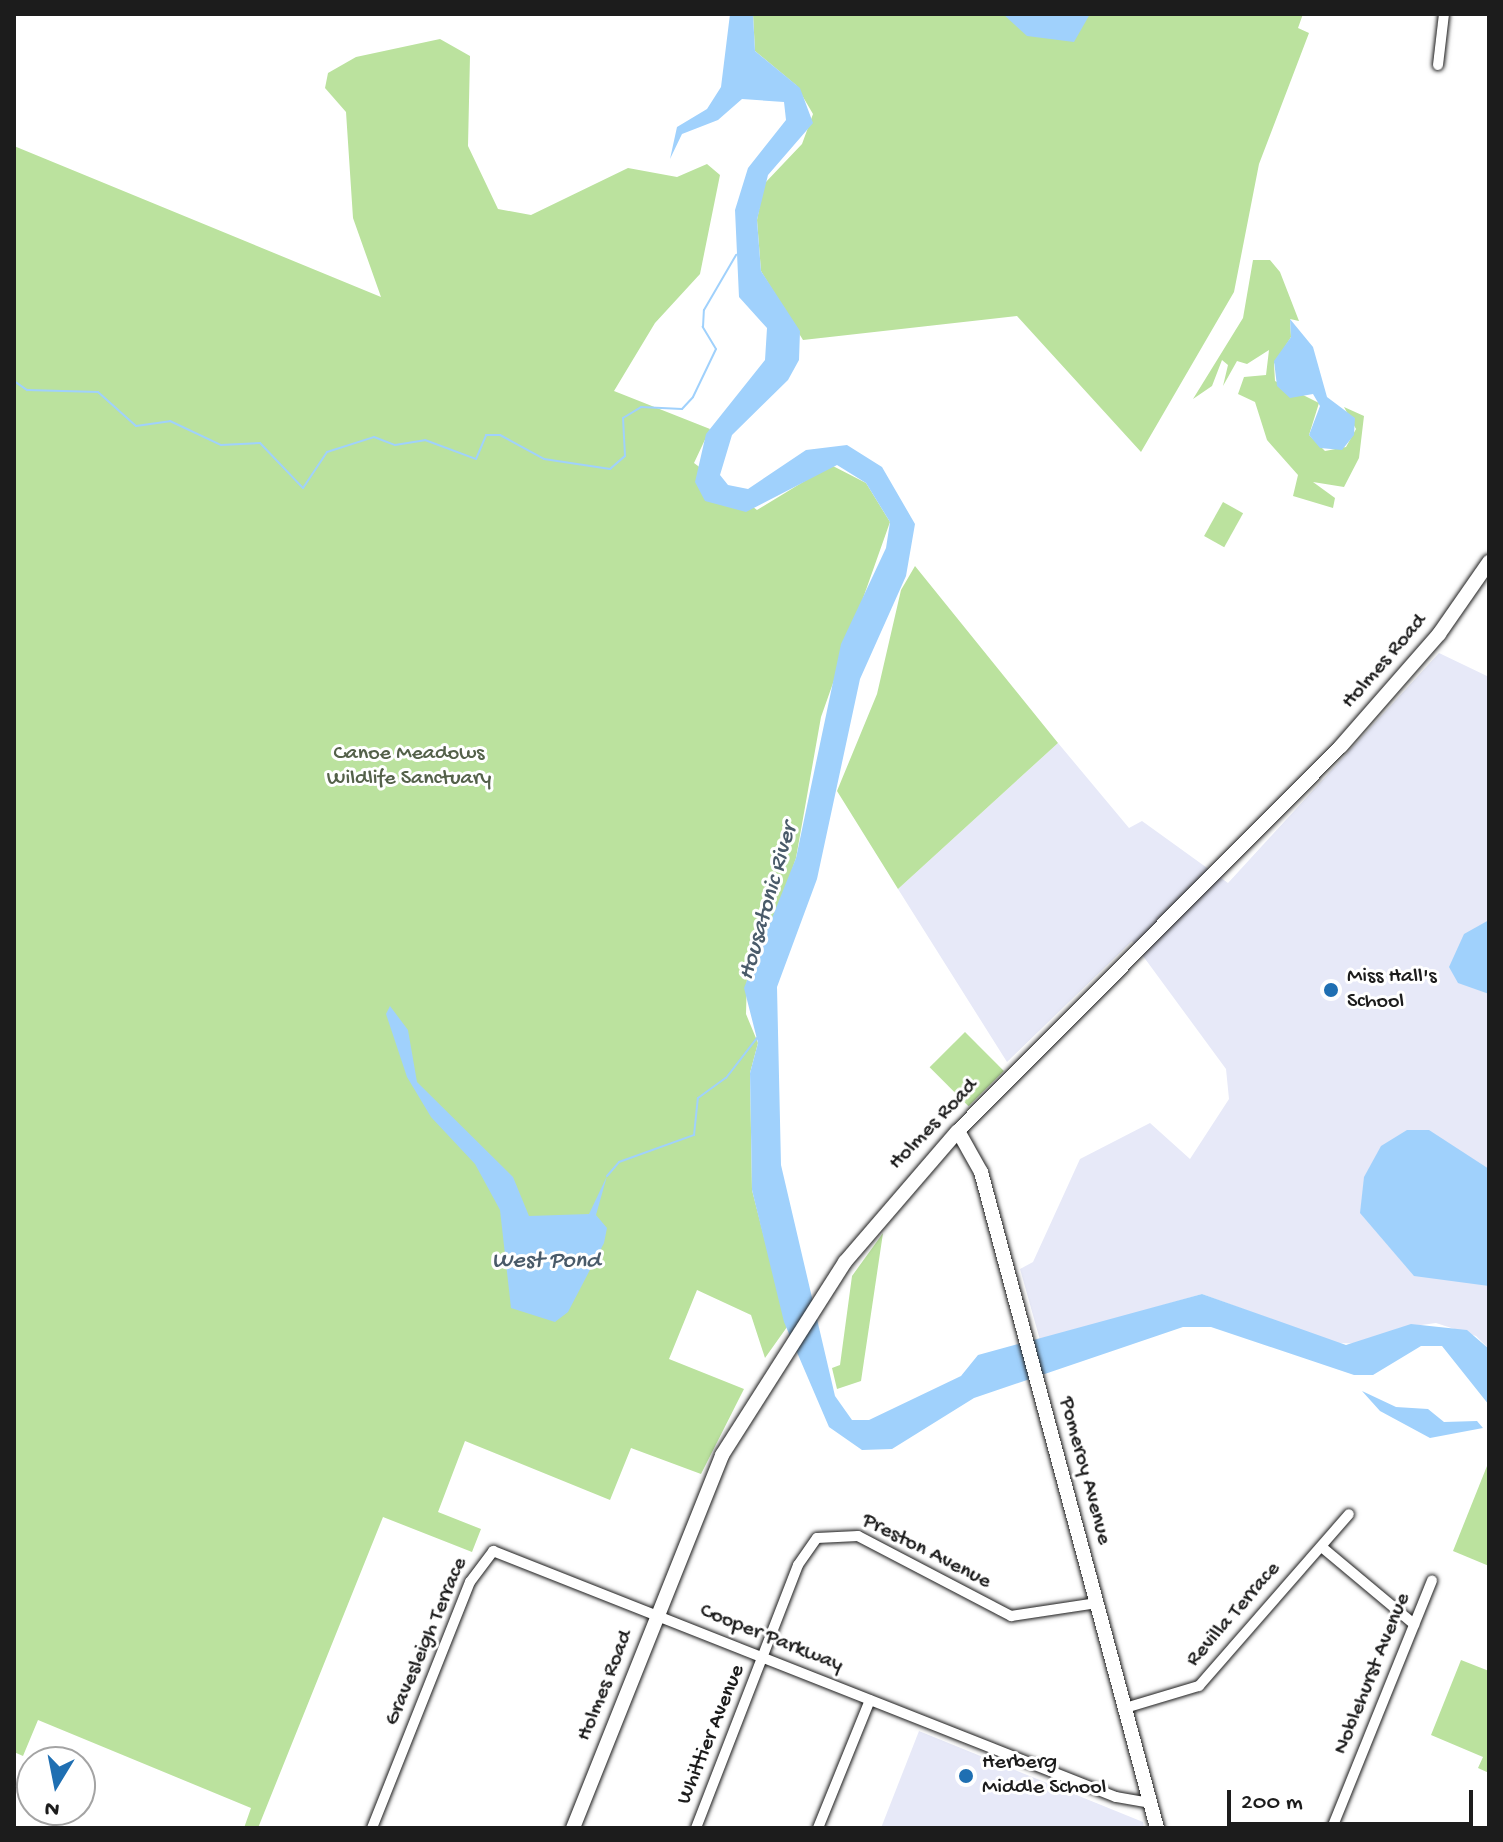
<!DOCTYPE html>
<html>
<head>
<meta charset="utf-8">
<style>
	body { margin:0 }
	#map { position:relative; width:1503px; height:1842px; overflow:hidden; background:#fff; font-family:"Gochi Hand",sans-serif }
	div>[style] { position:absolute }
	.built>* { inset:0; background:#e7e9f8 }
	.green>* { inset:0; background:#bbe29e; transform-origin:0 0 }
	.water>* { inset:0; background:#a0d1fc }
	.stream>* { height:2px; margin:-1px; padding:0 1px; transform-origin:1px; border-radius:1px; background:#a0d1fc }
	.roads { filter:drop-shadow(0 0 2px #1c1c1c) drop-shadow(0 0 2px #1c1c1c) }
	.street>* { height:10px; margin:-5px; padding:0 5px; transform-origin:5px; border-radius:5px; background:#fff }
	.secondary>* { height:14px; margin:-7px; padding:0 7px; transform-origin:7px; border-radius:7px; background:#fff }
	.dots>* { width:22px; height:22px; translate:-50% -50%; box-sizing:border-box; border:4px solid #fff; border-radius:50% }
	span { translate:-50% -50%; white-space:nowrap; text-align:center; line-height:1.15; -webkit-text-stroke:6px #fff; paint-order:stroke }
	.street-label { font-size:22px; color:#1c1c1c }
	.park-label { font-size:22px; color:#54614a }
	.poi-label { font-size:22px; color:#1c1c1c }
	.left { translate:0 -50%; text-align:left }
	.water-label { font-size:24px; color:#4a5b6a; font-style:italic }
	.frame { position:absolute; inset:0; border:16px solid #1c1c1c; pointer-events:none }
	.north { position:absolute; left:16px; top:1746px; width:80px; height:80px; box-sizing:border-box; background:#fff; border:2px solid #a4a4a4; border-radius:50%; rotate:190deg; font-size:22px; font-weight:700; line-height:32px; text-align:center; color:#1c1c1c }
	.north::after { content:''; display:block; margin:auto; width:28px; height:36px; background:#1f6fb2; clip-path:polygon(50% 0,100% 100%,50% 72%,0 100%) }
	.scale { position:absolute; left:1227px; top:1790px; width:246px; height:36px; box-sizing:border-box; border:4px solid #1c1c1c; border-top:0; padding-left:10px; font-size:24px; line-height:28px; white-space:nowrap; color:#1c1c1c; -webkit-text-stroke:6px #fff; paint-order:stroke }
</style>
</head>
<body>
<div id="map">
	<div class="built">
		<i style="clip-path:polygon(1439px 653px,1489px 677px,1489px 1349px,1476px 1336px,1436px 1323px,1399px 1328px,1368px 1344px,1337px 1343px,1202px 1294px,1040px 1340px,1020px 1269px,1033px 1262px,1080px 1159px,1150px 1123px,1190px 1159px,1229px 1099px,1226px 1069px,1132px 941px,1007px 1062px,898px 889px,1058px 743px,1129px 828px,1142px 821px,1228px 883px)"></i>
		<i style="clip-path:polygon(919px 1731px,1143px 1822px,1144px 1828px,881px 1828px)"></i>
	</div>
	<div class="green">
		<i style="clip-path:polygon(753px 14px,1303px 14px,1298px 28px,1309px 33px,1259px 164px,1234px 292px,1141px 452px,1017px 316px,803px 340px,761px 271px,757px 220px,764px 184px,802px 144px,813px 114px,796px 85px,755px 51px)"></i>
		<i style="clip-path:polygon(440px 39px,470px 56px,468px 146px,498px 209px,531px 215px,628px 168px,677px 177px,707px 164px,720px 175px,700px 274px,655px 323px,614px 391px,710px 429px,694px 463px,757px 510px,831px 465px,866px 483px,890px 522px,821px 717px,796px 858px,768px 940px,747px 975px,746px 1014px,758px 1043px,750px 1073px,752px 1190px,787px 1327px,765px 1358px,751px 1315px,697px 1290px,669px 1359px,744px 1389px,701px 1474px,631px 1448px,610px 1500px,465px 1441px,438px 1512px,481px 1529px,472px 1552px,383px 1517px,258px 1828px,244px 1828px,251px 1808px,38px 1720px,23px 1756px,14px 1752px,14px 146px,381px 297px,353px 218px,346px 112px,325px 88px,328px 73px,356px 57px)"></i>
		<i style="clip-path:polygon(1253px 260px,1270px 260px,1280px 272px,1299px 321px,1290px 319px,1291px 337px,1274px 364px,1275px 381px,1319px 403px,1309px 435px,1325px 451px,1346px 447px,1356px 429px,1344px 407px,1364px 416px,1359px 458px,1344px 487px,1313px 482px,1335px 498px,1333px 508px,1293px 496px,1298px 475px,1267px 440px,1255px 402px,1238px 394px,1244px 377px,1266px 375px,1269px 350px,1247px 364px,1237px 361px,1223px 386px,1228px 365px,1222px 360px,1212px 386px,1193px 399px,1243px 318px)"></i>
		<i style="left:1223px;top:502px;width:23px;height:39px;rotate:29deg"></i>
		<i style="clip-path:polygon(915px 566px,1058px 743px,898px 889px,837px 791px,877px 694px,901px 590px)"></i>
		<i style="left:965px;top:1032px;width:55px;height:50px;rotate:45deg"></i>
		<i style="clip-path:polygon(883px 1233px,861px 1381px,837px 1389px,832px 1368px,840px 1365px,852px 1276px)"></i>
		<i style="clip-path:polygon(1489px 1461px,1489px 1566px,1453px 1551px)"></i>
		<i style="clip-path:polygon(1461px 1660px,1489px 1671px,1489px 1773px,1478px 1768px,1483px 1757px,1431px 1735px)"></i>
	</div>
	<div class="water">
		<i style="clip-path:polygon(730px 14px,753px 14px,755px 51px,800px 88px,813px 123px,768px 175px,757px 220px,761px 271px,800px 331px,799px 360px,788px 380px,732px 435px,720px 475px,728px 485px,748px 489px,806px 450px,847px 445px,882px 467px,915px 524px,906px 576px,860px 679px,817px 879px,777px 987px,781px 1165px,835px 1396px,852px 1420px,869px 1420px,961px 1376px,978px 1355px,1202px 1294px,1346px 1345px,1411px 1324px,1467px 1330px,1489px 1349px,1489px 1405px,1442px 1346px,1421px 1346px,1373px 1375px,1354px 1375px,1211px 1327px,1183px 1327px,974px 1398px,892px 1449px,862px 1450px,829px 1427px,784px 1322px,752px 1190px,750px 1073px,758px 1043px,744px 988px,796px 858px,841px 644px,886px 548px,890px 522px,866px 483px,837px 465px,746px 512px,705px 501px,695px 482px,706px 434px,765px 360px,767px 328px,739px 297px,735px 210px,748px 168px,786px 120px,784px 102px,742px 99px,718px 120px,682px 134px,670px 159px,677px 127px,707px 109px,721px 87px)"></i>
		<i style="clip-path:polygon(1090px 14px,1074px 42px,1027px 36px,1004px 15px)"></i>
		<i style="clip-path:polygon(1290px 319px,1313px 347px,1327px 397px,1355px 418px,1354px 435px,1342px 450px,1320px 448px,1309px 435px,1320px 406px,1313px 394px,1290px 398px,1277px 386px,1274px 361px,1291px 337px)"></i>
		<i style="clip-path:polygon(1489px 920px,1489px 994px,1458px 983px,1449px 967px,1464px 934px)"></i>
		<i style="clip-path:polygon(390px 1006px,408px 1030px,417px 1082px,513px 1177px,529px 1216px,589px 1214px,607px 1176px,596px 1215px,607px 1228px,604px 1243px,568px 1312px,555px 1322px,511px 1308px,500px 1210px,475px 1164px,431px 1117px,407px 1077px,386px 1014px)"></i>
		<i style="clip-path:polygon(1429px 1130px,1489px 1169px,1489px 1286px,1414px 1276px,1360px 1213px,1364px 1177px,1381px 1146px,1407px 1130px)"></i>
		<i style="clip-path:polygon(1362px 1391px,1396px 1407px,1428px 1409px,1444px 1422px,1477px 1421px,1483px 1428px,1430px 1438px,1380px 1411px)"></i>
	</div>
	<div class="stream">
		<i style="left:14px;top:381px;width:16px;rotate:35deg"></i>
		<i style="left:27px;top:390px;width:71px;rotate:1.6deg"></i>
		<i style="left:98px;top:392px;width:51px;rotate:41.8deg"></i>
		<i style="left:136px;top:426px;width:34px;rotate:-8deg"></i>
		<i style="left:170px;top:421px;width:56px;rotate:25.2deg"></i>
		<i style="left:221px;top:445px;width:39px;rotate:-3deg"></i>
		<i style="left:260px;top:443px;width:62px;rotate:46.3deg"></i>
		<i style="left:303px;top:488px;width:43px;rotate:-56.3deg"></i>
		<i style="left:327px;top:452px;width:49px;rotate:-17.7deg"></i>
		<i style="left:374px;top:437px;width:22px;rotate:21deg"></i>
		<i style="left:395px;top:445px;width:30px;rotate:-9deg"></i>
		<i style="left:425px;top:440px;width:54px;rotate:20.4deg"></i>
		<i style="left:476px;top:459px;width:26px;rotate:-67deg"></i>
		<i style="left:486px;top:435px;width:14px"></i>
		<i style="left:500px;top:435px;width:50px;rotate:28.6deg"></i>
		<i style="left:544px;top:459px;width:67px;rotate:8.6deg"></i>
		<i style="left:610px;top:469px;width:20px;rotate:-41deg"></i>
		<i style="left:625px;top:456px;width:38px;rotate:-93deg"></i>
		<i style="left:623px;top:418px;width:21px;rotate:-31deg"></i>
		<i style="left:641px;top:407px;width:41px;rotate:2.8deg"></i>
		<i style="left:682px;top:409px;width:16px;rotate:-47deg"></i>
		<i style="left:693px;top:397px;width:53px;rotate:-64.4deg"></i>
		<i style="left:716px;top:349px;width:26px;rotate:-121deg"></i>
		<i style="left:703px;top:327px;width:17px;rotate:-87deg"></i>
		<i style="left:704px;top:310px;width:64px;rotate:-59.8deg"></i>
		<i style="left:607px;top:1176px;width:18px;rotate:-49deg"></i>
		<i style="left:619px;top:1162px;width:80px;rotate:-19.8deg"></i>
		<i style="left:694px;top:1135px;width:37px;rotate:-84deg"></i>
		<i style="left:698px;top:1098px;width:34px;rotate:-36deg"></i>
		<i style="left:726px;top:1078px;width:51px;rotate:-52.2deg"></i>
	</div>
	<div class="roads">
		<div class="street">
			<i style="left:1438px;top:65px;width:51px;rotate:-83.3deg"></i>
			<i style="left:1323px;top:1548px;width:119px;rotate:39.9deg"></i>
			<i style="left:1125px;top:1708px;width:77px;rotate:-16.6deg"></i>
			<i style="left:1199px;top:1686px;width:228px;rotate:-48.9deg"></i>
			<i style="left:372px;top:1828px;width:265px;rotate:-68.3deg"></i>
			<i style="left:470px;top:1582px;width:39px;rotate:-53deg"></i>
			<i style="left:493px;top:1551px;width:670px;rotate:21.55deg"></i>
			<i style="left:1116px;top:1797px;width:35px;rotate:10deg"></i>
			<i style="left:696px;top:1828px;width:282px;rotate:-68.8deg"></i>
			<i style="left:798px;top:1565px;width:33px;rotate:-55deg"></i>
			<i style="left:817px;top:1538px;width:41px;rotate:-2.8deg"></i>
			<i style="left:858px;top:1536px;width:173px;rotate:27.6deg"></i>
			<i style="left:1011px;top:1616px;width:87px;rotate:-8.6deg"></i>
			<i style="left:818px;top:1828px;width:138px;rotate:-67.9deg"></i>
			<i style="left:1332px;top:1828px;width:267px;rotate:-68deg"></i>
		</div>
		<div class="secondary">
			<i style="left:958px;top:1131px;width:47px;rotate:60.7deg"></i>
			<i style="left:981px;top:1172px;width:679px;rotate:74.98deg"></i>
			<i style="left:573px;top:1828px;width:402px;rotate:-68.2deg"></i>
			<i style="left:722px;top:1455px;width:229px;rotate:-57.5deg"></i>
			<i style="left:845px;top:1262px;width:170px;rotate:-49.3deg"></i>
			<i style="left:956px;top:1133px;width:546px;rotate:-45.15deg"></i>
			<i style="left:1341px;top:746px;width:149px;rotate:-48.8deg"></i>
			<i style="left:1439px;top:634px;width:88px;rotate:-55.2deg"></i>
		</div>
	</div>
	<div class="dots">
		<i style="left:1331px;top:990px;background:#1f6fb2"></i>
		<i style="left:966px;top:1776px;background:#1f6fb2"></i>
	</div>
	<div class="street-label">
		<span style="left:1385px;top:662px;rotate:-49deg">Holmes Road</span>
		<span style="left:934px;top:1125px;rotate:-46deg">Holmes Road</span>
		<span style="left:1084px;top:1471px;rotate:75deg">Pomeroy Avenue</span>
		<span style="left:926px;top:1552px;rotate:27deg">Preston Avenue</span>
		<span style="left:1234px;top:1615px;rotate:-49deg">Revilla Terrace</span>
		<span style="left:771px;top:1639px;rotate:22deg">Cooper Parkway</span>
		<span style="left:427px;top:1642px;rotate:-67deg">Gravesleigh Terrace</span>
		<span style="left:1373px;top:1674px;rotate:-68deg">Noblehurst Avenue</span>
		<span style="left:606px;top:1686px;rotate:-68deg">Holmes Road</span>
		<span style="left:712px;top:1735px;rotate:-68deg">Whittier Avenue</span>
	</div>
	<div class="park-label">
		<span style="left:409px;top:767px">Canoe Meadows<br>Wildlife Sanctuary</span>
	</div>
	<div class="poi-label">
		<span class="left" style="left:1347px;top:990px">Miss Hall's<br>School</span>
		<span class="left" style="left:982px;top:1776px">Herberg<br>Middle School</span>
	</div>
	<div class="water-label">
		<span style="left:769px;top:902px;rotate:-74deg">Housatonic River</span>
		<span style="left:546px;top:1262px">West Pond</span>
	</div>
	<div class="frame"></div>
	<div class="north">N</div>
	<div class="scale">200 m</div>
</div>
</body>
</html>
